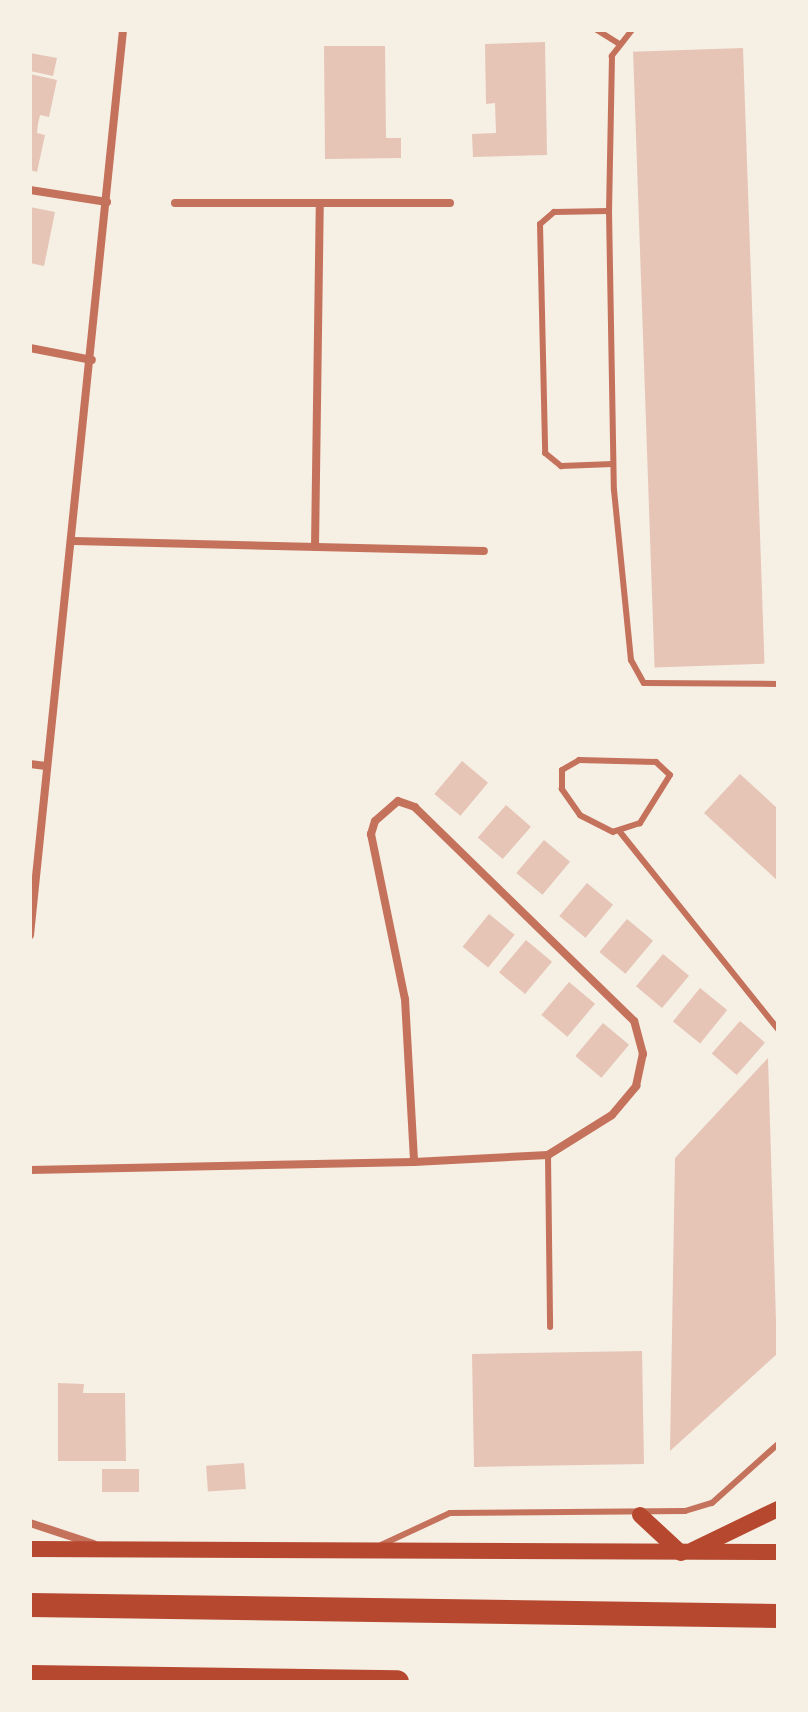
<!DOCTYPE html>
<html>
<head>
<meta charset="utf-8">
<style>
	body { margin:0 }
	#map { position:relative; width:808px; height:1712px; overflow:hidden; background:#f6efe4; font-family:"Noto Serif",serif }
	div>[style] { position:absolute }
	.building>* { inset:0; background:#e6c5b7; transform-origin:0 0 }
	.service>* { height:6px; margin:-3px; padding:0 3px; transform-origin:3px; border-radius:3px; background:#c5725c }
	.minor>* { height:8px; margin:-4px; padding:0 4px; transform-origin:4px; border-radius:4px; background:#c5725c }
	.secondary>* { height:16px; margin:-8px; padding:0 8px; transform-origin:8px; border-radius:8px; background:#b5482f }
	.motorway>* { height:24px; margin:-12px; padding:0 12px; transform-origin:12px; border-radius:12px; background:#b5482f }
	span { translate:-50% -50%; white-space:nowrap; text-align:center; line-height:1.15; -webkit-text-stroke:6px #f6efe4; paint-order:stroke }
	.frame { position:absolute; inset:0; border:32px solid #f6efe4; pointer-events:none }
</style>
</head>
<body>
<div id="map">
	<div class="building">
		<i style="clip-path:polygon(545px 42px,547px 155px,473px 157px,472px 134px,496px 133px,495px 103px,486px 104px,485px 44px)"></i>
		<i style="clip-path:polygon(324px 46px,385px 46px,386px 138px,401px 138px,401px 158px,325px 159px)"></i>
		<i style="left:743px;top:48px;width:616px;height:110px;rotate:88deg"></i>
		<i style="clip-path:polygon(30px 53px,57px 58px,53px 76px,30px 71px)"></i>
		<i style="clip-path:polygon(30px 74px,57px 80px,49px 117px,40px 115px,38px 124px,37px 133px,45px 135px,37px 172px,30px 170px)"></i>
		<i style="clip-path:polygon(30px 207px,55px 212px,44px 266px,30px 263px)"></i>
		<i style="left:462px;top:761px;width:34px;height:43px;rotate:40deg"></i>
		<i style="clip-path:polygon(740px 774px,778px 809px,778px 881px,704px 813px)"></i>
		<i style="left:506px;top:805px;width:33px;height:43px;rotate:41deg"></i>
		<i style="left:544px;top:840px;width:34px;height:43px;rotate:40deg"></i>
		<i style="left:587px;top:883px;width:34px;height:43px;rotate:40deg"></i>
		<i style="left:489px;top:914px;width:33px;height:42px;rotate:39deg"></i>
		<i style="left:627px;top:919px;width:34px;height:43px;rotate:40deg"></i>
		<i style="left:526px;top:940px;width:34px;height:42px;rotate:40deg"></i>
		<i style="left:663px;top:954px;width:34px;height:42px;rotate:40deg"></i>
		<i style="left:569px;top:982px;width:34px;height:43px;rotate:40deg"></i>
		<i style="left:700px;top:988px;width:35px;height:43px;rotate:39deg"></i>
		<i style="left:740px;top:1021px;width:33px;height:43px;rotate:41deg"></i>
		<i style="left:603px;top:1023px;width:34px;height:43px;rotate:40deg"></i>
		<i style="clip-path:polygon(768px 1058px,777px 1354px,670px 1451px,675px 1158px)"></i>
		<i style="left:642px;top:1351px;width:113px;height:170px;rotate:89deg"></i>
		<i style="clip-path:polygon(58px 1383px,84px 1384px,83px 1393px,125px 1393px,126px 1461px,58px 1461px)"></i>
		<i style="left:244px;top:1463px;width:26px;height:38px;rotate:86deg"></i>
		<i style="left:102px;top:1469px;width:37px;height:23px"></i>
	</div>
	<div class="service">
		<i style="left:597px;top:30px;width:25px;rotate:32deg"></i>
		<i style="left:632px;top:30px;width:33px;rotate:128deg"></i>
		<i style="left:612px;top:56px;width:155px;rotate:91.1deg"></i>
		<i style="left:609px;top:211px;width:279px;rotate:89deg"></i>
		<i style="left:614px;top:490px;width:171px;rotate:84.3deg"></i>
		<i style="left:631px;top:660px;width:26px;rotate:61deg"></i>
		<i style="left:644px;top:683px;width:134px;rotate:0.4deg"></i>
		<i style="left:609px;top:211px;width:55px;rotate:179deg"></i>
		<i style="left:554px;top:212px;width:18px;rotate:139deg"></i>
		<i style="left:540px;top:224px;width:229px;rotate:88.7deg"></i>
		<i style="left:545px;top:453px;width:21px;rotate:39deg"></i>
		<i style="left:561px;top:466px;width:52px;rotate:-2.2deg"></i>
		<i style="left:579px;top:760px;width:77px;rotate:1.5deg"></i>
		<i style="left:656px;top:762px;width:19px;rotate:43deg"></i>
		<i style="left:670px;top:775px;width:57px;rotate:122deg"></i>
		<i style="left:640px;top:823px;width:28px;rotate:162deg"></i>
		<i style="left:613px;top:832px;width:37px;rotate:-153deg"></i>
		<i style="left:580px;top:815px;width:32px;rotate:-125deg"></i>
		<i style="left:562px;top:789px;width:19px;rotate:-90deg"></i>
		<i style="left:562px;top:770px;width:20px;rotate:-30deg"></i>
		<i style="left:620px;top:832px;width:253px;rotate:51.3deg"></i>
		<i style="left:548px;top:1155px;width:172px;rotate:89.3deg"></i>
		<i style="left:381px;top:1545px;width:76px;rotate:-24.9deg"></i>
		<i style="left:450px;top:1513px;width:235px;rotate:-0.5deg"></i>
		<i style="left:685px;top:1511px;width:28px;rotate:-17deg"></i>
		<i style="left:712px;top:1503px;width:89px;rotate:-41.8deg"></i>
	</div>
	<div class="minor">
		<i style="left:30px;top:190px;width:78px;rotate:8.9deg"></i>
		<i style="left:175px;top:203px;width:275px"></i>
		<i style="left:30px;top:348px;width:63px;rotate:11deg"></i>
		<i style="left:74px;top:541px;width:410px;rotate:1.4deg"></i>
		<i style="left:315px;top:547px;width:343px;rotate:-89.2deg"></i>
		<i style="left:30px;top:764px;width:16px;rotate:7deg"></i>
		<i style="left:30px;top:935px;width:910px;rotate:-84.13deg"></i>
		<i style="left:30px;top:1170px;width:384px;rotate:-1.2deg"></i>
		<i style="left:414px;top:1162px;width:134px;rotate:-3deg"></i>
		<i style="left:548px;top:1155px;width:75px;rotate:-32deg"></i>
		<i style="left:612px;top:1115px;width:38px;rotate:-50deg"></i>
		<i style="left:636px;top:1086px;width:33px;rotate:-78deg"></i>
		<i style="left:643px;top:1054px;width:34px;rotate:-105deg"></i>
		<i style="left:634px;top:1021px;width:306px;rotate:-135.7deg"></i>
		<i style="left:415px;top:807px;width:18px;rotate:-161deg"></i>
		<i style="left:398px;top:801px;width:30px;rotate:139deg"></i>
		<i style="left:375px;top:821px;width:14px;rotate:107deg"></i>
		<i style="left:371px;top:834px;width:168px;rotate:78.4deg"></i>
		<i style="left:405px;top:999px;width:163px;rotate:86.8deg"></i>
		<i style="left:30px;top:1523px;width:67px;rotate:18.2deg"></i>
	</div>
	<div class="secondary">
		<i style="left:640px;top:1515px;width:56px;rotate:42.8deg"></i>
		<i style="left:30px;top:1549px;width:748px;rotate:0.23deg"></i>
		<i style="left:693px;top:1550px;width:94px;rotate:-25.8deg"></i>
	</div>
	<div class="motorway">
		<i style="left:30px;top:1605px;width:748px;rotate:0.84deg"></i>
		<i style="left:30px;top:1677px;width:367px;rotate:0.8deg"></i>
	</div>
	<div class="frame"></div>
</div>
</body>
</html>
